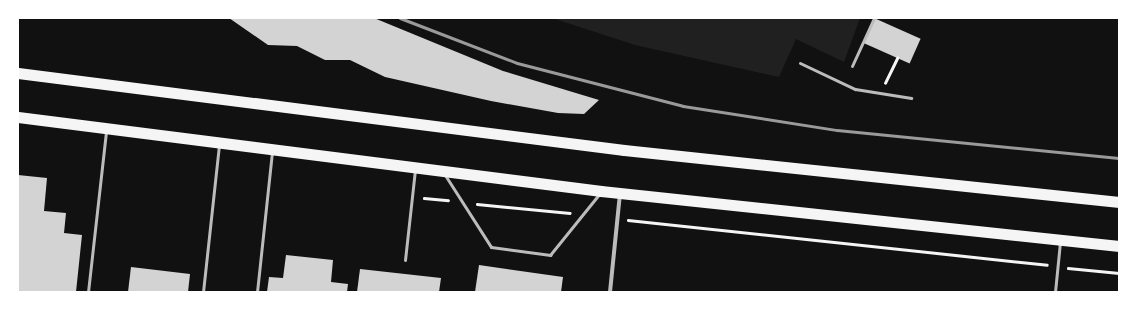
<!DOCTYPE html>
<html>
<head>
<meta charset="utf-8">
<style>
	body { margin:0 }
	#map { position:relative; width:1137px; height:310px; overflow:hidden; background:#111; font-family:Cabin,sans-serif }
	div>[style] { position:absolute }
	.green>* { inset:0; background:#202020 }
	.building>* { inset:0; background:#d3d3d3; transform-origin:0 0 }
	.path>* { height:2.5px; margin:-1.25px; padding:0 1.25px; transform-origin:1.25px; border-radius:1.25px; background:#f5f5f5 }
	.service>* { height:3px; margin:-1.5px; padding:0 1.5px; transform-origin:1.5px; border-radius:1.5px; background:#bcbcbc }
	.minor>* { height:4px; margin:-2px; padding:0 2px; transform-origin:2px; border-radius:2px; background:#bcbcbc }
	.trunk>* { height:11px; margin:-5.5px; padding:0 5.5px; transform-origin:5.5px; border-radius:5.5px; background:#f5f5f5 }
	.rail>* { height:3px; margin:-1.5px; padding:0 1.5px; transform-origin:1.5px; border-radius:1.5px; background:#9a9a9a }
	span { translate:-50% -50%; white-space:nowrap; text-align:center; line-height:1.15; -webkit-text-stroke:3.5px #fff; paint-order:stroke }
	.frame { position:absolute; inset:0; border:19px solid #fff; pointer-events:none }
</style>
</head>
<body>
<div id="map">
	<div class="green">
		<i style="clip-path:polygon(552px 18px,860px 18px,844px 62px,796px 39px,779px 77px,635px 45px)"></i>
	</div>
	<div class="building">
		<i style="clip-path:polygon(229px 18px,374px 18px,503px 71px,599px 100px,584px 114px,558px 113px,491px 101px,385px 77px,350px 60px,325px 60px,297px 46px,268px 45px)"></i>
		<i style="left:874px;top:18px;width:51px;height:27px;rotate:24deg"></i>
		<i style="clip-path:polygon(18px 175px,47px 178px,44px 211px,66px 213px,64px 233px,82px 235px,76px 292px,18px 292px)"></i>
		<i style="clip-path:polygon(286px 255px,333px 260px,331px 282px,348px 284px,347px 292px,267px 292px,269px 277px,283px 278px)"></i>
		<i style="clip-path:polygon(479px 265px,563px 277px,561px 292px,475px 292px)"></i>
		<i style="clip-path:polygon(131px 267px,190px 274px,188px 292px,128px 292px)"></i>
		<i style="clip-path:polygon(360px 269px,441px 278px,439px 292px,357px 292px)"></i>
	</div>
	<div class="path">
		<i style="left:885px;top:83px;width:28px;rotate:-64deg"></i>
		<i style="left:424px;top:198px;width:24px;rotate:5deg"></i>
		<i style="left:477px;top:204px;width:93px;rotate:5.5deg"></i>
		<i style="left:628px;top:220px;width:421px;rotate:6.1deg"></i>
		<i style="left:1068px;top:268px;width:51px;rotate:5.6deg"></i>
	</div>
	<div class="service">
		<i style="left:800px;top:63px;width:61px;rotate:25.3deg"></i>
		<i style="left:855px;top:89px;width:57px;rotate:9.1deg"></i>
		<i style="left:852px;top:66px;width:53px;rotate:-65.4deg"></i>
		<i style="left:445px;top:175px;width:85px;rotate:57.4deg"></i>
		<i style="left:491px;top:247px;width:60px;rotate:7.7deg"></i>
		<i style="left:550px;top:255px;width:80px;rotate:-51.1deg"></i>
		<i style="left:405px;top:260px;width:91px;rotate:-83.7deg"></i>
		<i style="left:88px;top:292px;width:162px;rotate:-83.6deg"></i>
		<i style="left:203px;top:292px;width:148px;rotate:-83.8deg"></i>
		<i style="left:257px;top:292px;width:141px;rotate:-83.9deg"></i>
		<i style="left:1055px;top:292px;width:50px;rotate:-84.3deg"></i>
	</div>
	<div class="minor">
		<i style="left:610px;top:292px;width:99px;rotate:-84.2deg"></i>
	</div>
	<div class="trunk">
		<i style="left:18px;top:73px;width:611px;rotate:7.24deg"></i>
		<i style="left:624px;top:150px;width:498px;rotate:6deg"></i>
		<i style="left:18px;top:117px;width:588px;rotate:7.23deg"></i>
		<i style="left:601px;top:191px;width:521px;rotate:6.06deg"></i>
	</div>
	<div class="rail">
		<i style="left:400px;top:18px;width:125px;rotate:21deg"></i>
		<i style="left:517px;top:63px;width:171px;rotate:14.5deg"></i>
		<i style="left:683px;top:106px;width:156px;rotate:8.9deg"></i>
		<i style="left:837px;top:130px;width:283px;rotate:5.7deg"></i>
	</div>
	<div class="frame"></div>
</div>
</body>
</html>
